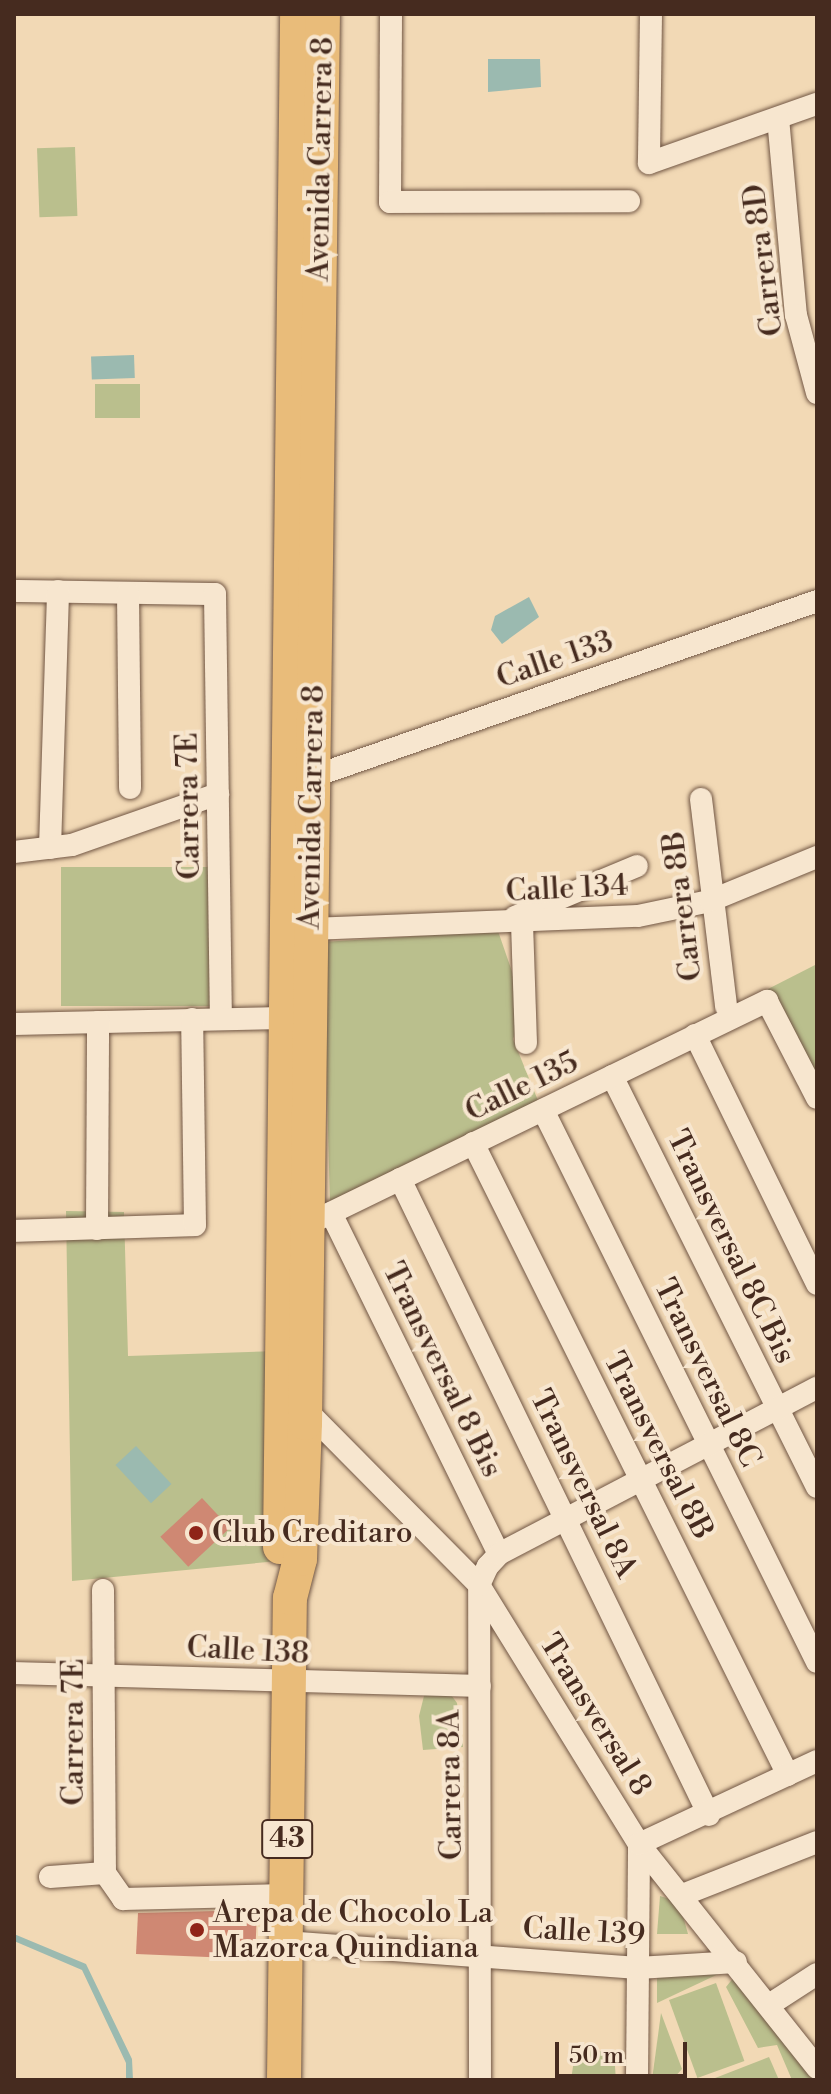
<!DOCTYPE html>
<html>
<head>
<meta charset="utf-8">
<style>
	body { margin:0 }
	#map { position:relative; width:831px; height:2094px; overflow:hidden; background:#f2d9b5; font-family:"Libre Bodoni",serif }
	div>[style] { position:absolute }
	.green>* { inset:0; background:#babf8d; transform-origin:0 0 }
	.water>* { inset:0; background:#9bbab0; transform-origin:0 0 }
	.building>* { inset:0; background:#cf8873; transform-origin:0 0 }
	.roads { filter:drop-shadow(0 0 2px #715644) drop-shadow(0 0 2px #715644) }
	.street>* { height:22px; margin:-11px; padding:0 11px; transform-origin:11px; border-radius:11px; background:#f7e6cf }
	.primary>* { height:34px; margin:-17px; padding:0 17px; transform-origin:17px; border-radius:17px; background:#e9bc7a }
	.dots>* { width:22px; height:22px; translate:-50% -50%; box-sizing:border-box; border:4px solid #f7e6cf; border-radius:50% }
	span { translate:-50% -50%; white-space:nowrap; text-align:center; line-height:1.15; -webkit-text-stroke:8px #f7e6cf; paint-order:stroke }
	.shield-label span { padding:2px 6px; background:#f7e6cf; border:2px solid; border-radius:6px; -webkit-text-stroke-width:0 }
	.shield-label { font-size:28px; color:#462b1f; font-weight:700 }
	.street-label { font-size:30px; color:#462b1f }
	.poi-label { font-size:30px; color:#462b1f }
	.left { translate:0 -50%; text-align:left }
	.frame { position:absolute; inset:0; border:16px solid #462b1f; pointer-events:none }
	.scale { position:absolute; left:555px; top:2042px; width:132px; height:36px; box-sizing:border-box; border:4px solid #462b1f; border-top:0; padding-left:10px; font-size:24px; line-height:28px; white-space:nowrap; color:#462b1f; -webkit-text-stroke:6px #f7e6cf; paint-order:stroke }
</style>
</head>
<body>
<div id="map">
	<div class="green">
		<i style="left:75px;top:147px;width:69px;height:38px;rotate:88deg"></i>
		<i style="left:140px;top:384px;width:34px;height:45px;rotate:90deg"></i>
		<i style="left:219px;top:867px;width:139px;height:158px;rotate:90deg"></i>
		<i style="clip-path:polygon(498px 931px,525px 1009px,513px 1039px,539px 1103px,330px 1204px,323px 942px)"></i>
		<i style="clip-path:polygon(817px 964px,817px 1091px,766px 990px)"></i>
		<i style="clip-path:polygon(66px 1211px,124px 1212px,128px 1356px,279px 1351px,278px 1561px,72px 1581px)"></i>
		<i style="clip-path:polygon(426px 1688px,446px 1688px,457px 1703px,463px 1747px,423px 1750px,419px 1716px)"></i>
		<i style="clip-path:polygon(660px 1896px,679px 1902px,688px 1934px,657px 1934px)"></i>
		<i style="clip-path:polygon(729px 1969px,657px 2003px,657px 1975px)"></i>
		<i style="clip-path:polygon(734px 1977px,786px 2037px,816px 2080px,792px 2080px,777px 2045px,758px 2048px,726px 1987px)"></i>
		<i style="left:716px;top:1983px;width:83px;height:50px;rotate:70deg"></i>
		<i style="clip-path:polygon(661px 2013px,682px 2069px,672px 2080px,652px 2080px)"></i>
		<i style="clip-path:polygon(576px 2046px,614px 2054px,616px 2080px,571px 2080px)"></i>
		<i style="clip-path:polygon(769px 2057px,779px 2080px,710px 2080px)"></i>
	</div>
	<div class="water">
		<i style="clip-path:polygon(488px 59px,540px 59px,541px 87px,488px 92px)"></i>
		<i style="left:134px;top:355px;width:23px;height:43px;rotate:88deg"></i>
		<i style="clip-path:polygon(529px 597px,539px 617px,502px 644px,491px 630px,495px 616px)"></i>
		<i style="left:136px;top:1446px;width:52px;height:28px;rotate:47deg"></i>
		<i style="clip-path:polygon(14px 1934px,86px 1964px,132px 2059px,133px 2080px,126px 2080px,126px 2063px,82px 1970px,14px 1941px)"></i>
	</div>
	<div class="building">
		<i style="left:202px;top:1498px;width:41px;height:57px;rotate:47deg"></i>
		<i style="clip-path:polygon(257px 1910px,255px 1959px,136px 1954px,138px 1913px)"></i>
	</div>
	<div class="roads">
		<div class="street">
			<i style="left:391px;top:14px;width:188px;rotate:90.3deg"></i>
			<i style="left:390px;top:202px;width:239px;rotate:-0.2deg"></i>
			<i style="left:651px;top:14px;width:149px;rotate:90.8deg"></i>
			<i style="left:649px;top:163px;width:178px;rotate:-19.4deg"></i>
			<i style="left:778px;top:118px;width:198px;rotate:84.8deg"></i>
			<i style="left:796px;top:315px;width:81px;rotate:74.9deg"></i>
			<i style="left:14px;top:591px;width:201px;rotate:0.9deg"></i>
			<i style="left:215px;top:594px;width:423px;rotate:89.2deg"></i>
			<i style="left:128px;top:593px;width:195px;rotate:89.4deg"></i>
			<i style="left:312px;top:777px;width:535px;rotate:-19.21deg"></i>
			<i style="left:701px;top:799px;width:209px;rotate:83.1deg"></i>
			<i style="left:50px;top:848px;width:257px;rotate:-88.2deg"></i>
			<i style="left:14px;top:852px;width:58px;rotate:-6.9deg"></i>
			<i style="left:72px;top:845px;width:155px;rotate:-19.3deg"></i>
			<i style="left:515px;top:917px;width:132px;rotate:-22.7deg"></i>
			<i style="left:522px;top:923px;width:120px;rotate:88.1deg"></i>
			<i style="left:311px;top:929px;width:327px;rotate:-2.3deg"></i>
			<i style="left:638px;top:916px;width:74px;rotate:-11.8deg"></i>
			<i style="left:710px;top:901px;width:116px;rotate:-22.4deg"></i>
			<i style="left:14px;top:1024px;width:268px;rotate:-1.3deg"></i>
			<i style="left:695px;top:1035px;width:277px;rotate:63.9deg"></i>
			<i style="left:612px;top:1076px;width:459px;rotate:63.5deg"></i>
			<i style="left:543px;top:1110px;width:616px;rotate:63.6deg"></i>
			<i style="left:473px;top:1143px;width:706px;rotate:63.51deg"></i>
			<i style="left:400px;top:1179px;width:707px;rotate:64.09deg"></i>
			<i style="left:331px;top:1213px;width:380px;rotate:63.8deg"></i>
			<i style="left:306px;top:1225px;width:513px;rotate:-25.92deg"></i>
			<i style="left:767px;top:1001px;width:109px;rotate:62.7deg"></i>
			<i style="left:97px;top:1229px;width:207px;rotate:-89.7deg"></i>
			<i style="left:14px;top:1231px;width:181px;rotate:-1.9deg"></i>
			<i style="left:195px;top:1225px;width:206px;rotate:-90.8deg"></i>
			<i style="left:305px;top:1409px;width:247px;rotate:45.3deg"></i>
			<i style="left:479px;top:1585px;width:304px;rotate:58.3deg"></i>
			<i style="left:639px;top:1844px;width:286px;rotate:51.5deg"></i>
			<i style="left:103px;top:1590px;width:283px;rotate:89.6deg"></i>
			<i style="left:14px;top:1673px;width:466px;rotate:1.6deg"></i>
			<i style="left:50px;top:1877px;width:55px;rotate:-4.2deg"></i>
			<i style="left:105px;top:1873px;width:32px;rotate:55deg"></i>
			<i style="left:123px;top:1899px;width:163px;rotate:-1.4deg"></i>
			<i style="left:685px;top:1894px;width:142px;rotate:-21.5deg"></i>
			<i style="left:285px;top:1942px;width:354px;rotate:4.2deg"></i>
			<i style="left:638px;top:1968px;width:98px;rotate:-3.5deg"></i>
			<i style="left:769px;top:2005px;width:57px;rotate:-32.9deg"></i>
			<i style="left:480px;top:2080px;width:495px;rotate:-90.1deg"></i>
			<i style="left:479px;top:1585px;width:21px;rotate:-65deg"></i>
			<i style="left:488px;top:1566px;width:16px;rotate:-47deg"></i>
			<i style="left:499px;top:1554px;width:359px;rotate:-27.6deg"></i>
			<i style="left:637px;top:2080px;width:236px;rotate:-89.5deg"></i>
			<i style="left:639px;top:1844px;width:196px;rotate:-25deg"></i>
		</div>
		<div class="primary">
			<i style="left:280px;top:1547px;width:1533px;rotate:-89.36deg"></i>
			<i style="left:284px;top:2080px;width:482px;rotate:-89.3deg"></i>
			<i style="left:290px;top:1598px;width:40px;rotate:-75.6deg"></i>
			<i style="left:300px;top:1559px;width:136px;rotate:-87.9deg"></i>
			<i style="left:305px;top:1423px;width:1409px;rotate:-89.27deg"></i>
		</div>
	</div>
	<div class="dots">
		<i style="left:196px;top:1533px;background:#8f2418"></i>
		<i style="left:197px;top:1930px;background:#8f2418"></i>
	</div>
	<div class="shield-label">
		<span style="left:287px;top:1839px">43</span>
	</div>
	<div class="street-label">
		<span style="left:321px;top:159px;rotate:-89deg">Avenida Carrera 8</span>
		<span style="left:764px;top:260px;rotate:-97deg">Carrera 8D</span>
		<span style="left:555px;top:660px;rotate:-19deg">Calle 133</span>
		<span style="left:189px;top:806px;rotate:-91deg">Carrera 7E</span>
		<span style="left:312px;top:807px;rotate:-89deg">Avenida Carrera 8</span>
		<span style="left:567px;top:889px;rotate:-3deg">Calle 134</span>
		<span style="left:683px;top:906px;rotate:-97deg">Carrera 8B</span>
		<span style="left:522px;top:1087px;rotate:-26deg">Calle 135</span>
		<span style="left:731px;top:1247px;rotate:64deg">Transversal 8C Bis</span>
		<span style="left:442px;top:1370px;rotate:64deg">Transversal 8 Bis</span>
		<span style="left:707px;top:1373px;rotate:64deg">Transversal 8C</span>
		<span style="left:658px;top:1446px;rotate:63deg">Transversal 8B</span>
		<span style="left:583px;top:1484px;rotate:64deg">Transversal 8A</span>
		<span style="left:248px;top:1651px;rotate:3deg">Calle 138</span>
		<span style="left:595px;top:1715px;rotate:58deg">Transversal 8</span>
		<span style="left:74px;top:1732px;rotate:-90deg">Carrera 7E</span>
		<span style="left:451px;top:1785px;rotate:-91deg">Carrera 8A</span>
		<span style="left:584px;top:1932px;rotate:3deg">Calle 139</span>
	</div>
	<div class="poi-label">
		<span class="left" style="left:212px;top:1533px">Club Creditaro</span>
		<span class="left" style="left:213px;top:1930px">Arepa de Chocolo La<br>Mazorca Quindiana</span>
	</div>
	<div class="frame"></div>
	<div class="scale">50 m</div>
</div>
</body>
</html>
